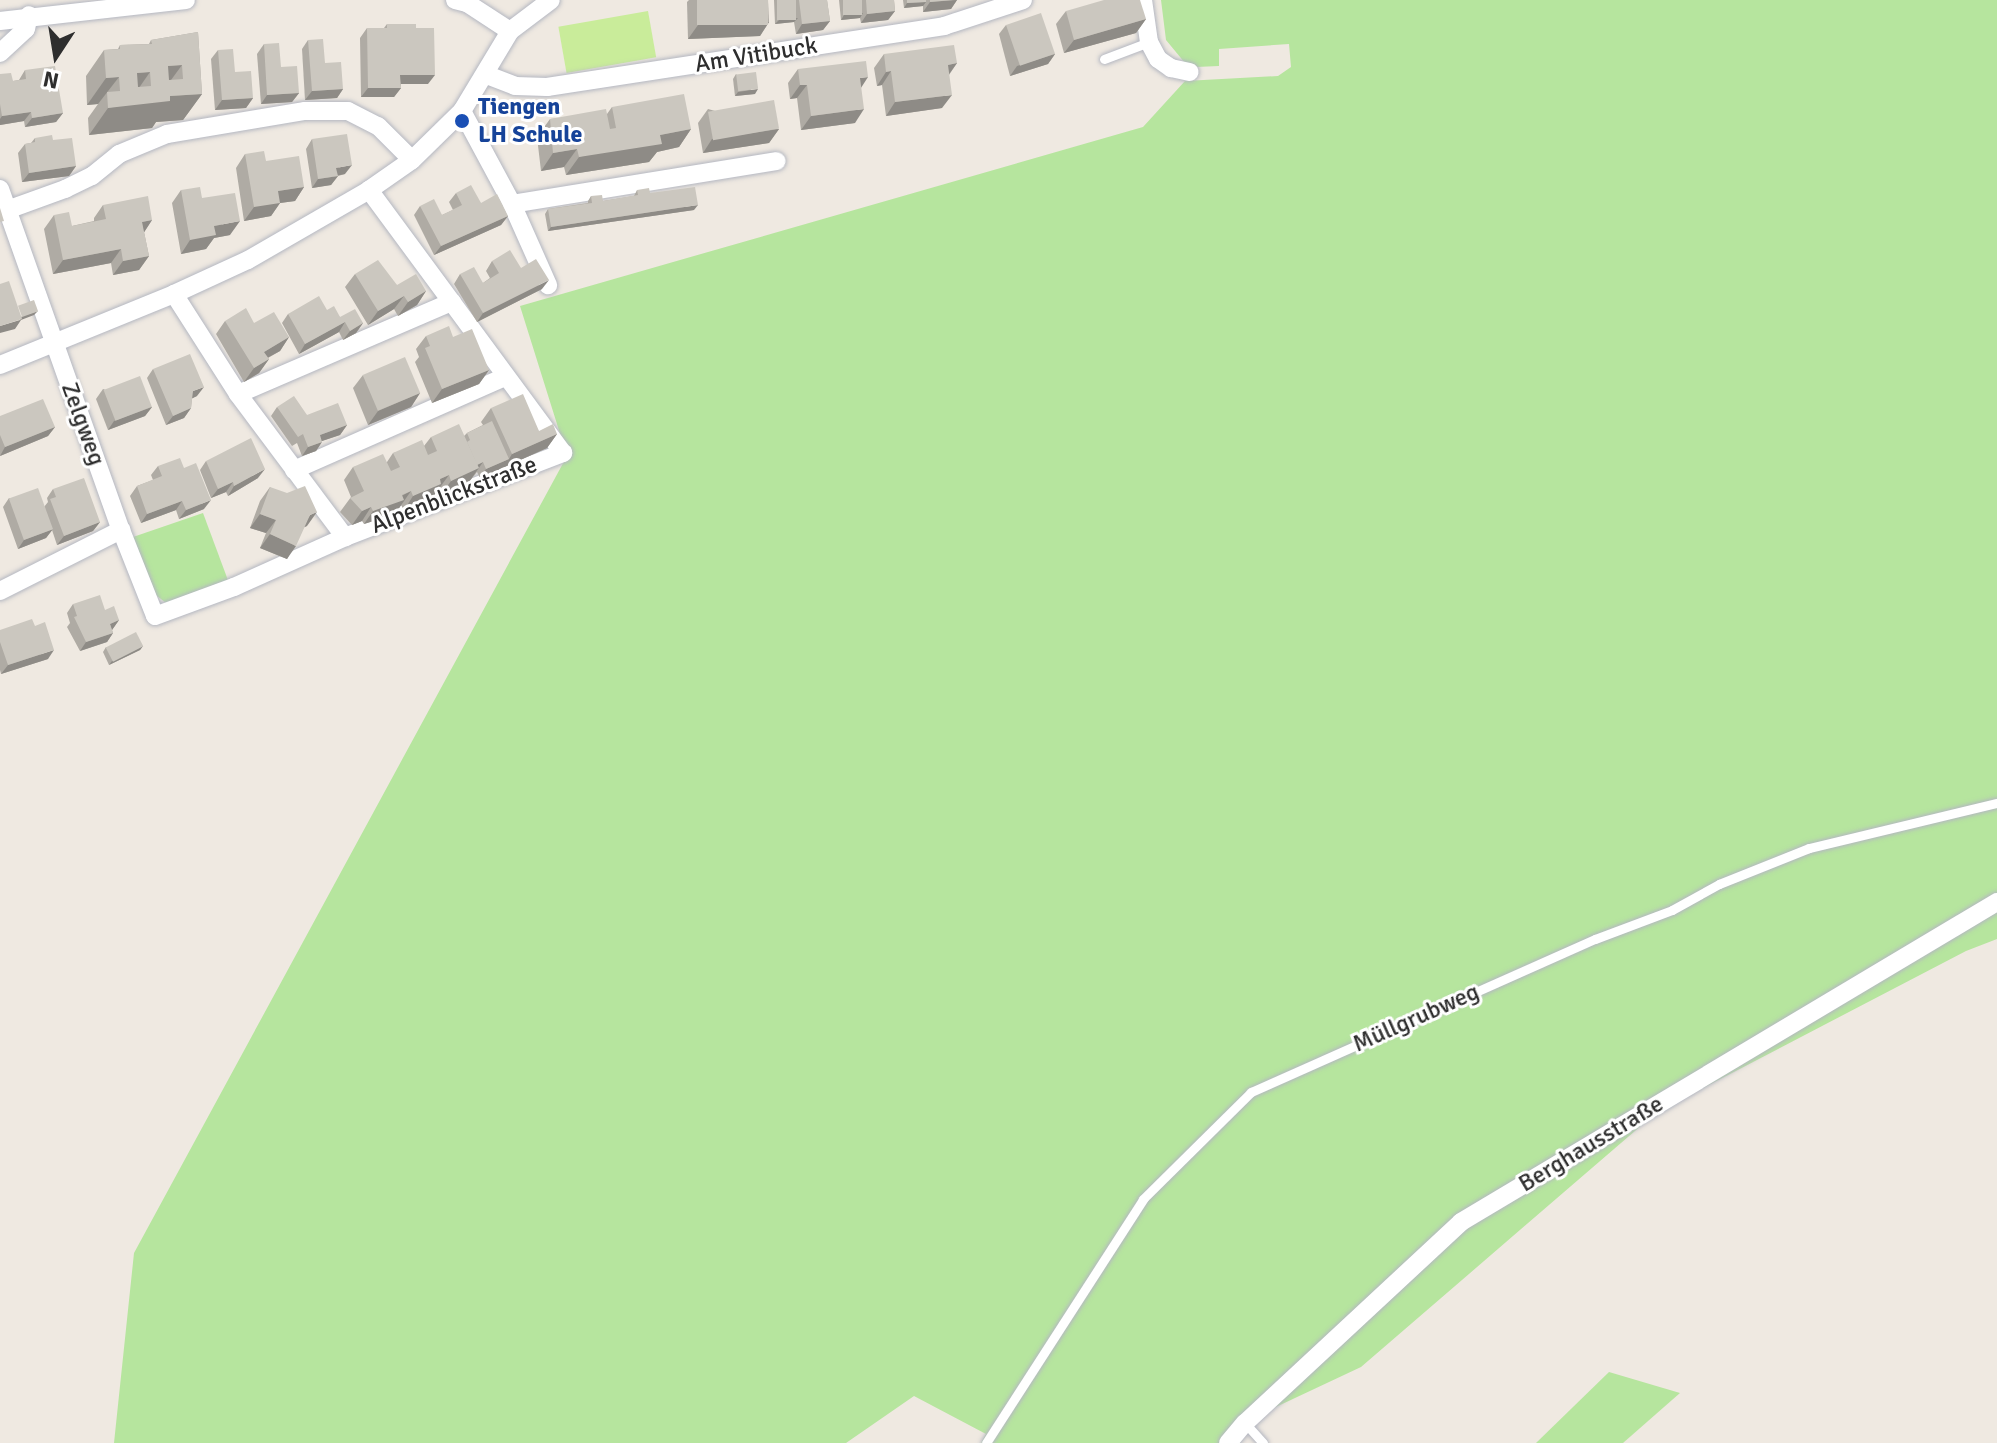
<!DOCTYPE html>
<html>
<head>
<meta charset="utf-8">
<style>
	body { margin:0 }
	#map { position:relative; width:1997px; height:1443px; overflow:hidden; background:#efe9e1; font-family:Signika,sans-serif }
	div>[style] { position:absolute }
	.green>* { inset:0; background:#b6e59e }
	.pitch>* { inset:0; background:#c9ec9a; transform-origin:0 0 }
	.roads { filter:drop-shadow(0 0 2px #b4b7c1) drop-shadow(0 0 2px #b4b7c1) }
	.service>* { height:9px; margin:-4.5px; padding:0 4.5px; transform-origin:4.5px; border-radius:4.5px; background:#fff }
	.minor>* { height:18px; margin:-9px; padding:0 9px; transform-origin:9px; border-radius:9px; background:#fff }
	.wall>* { inset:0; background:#afaba4 }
	.shaded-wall>* { inset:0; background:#8e8b86 }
	.building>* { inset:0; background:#cbc7bf; transform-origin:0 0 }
	.dots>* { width:22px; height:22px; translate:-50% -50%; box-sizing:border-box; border:4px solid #fff; border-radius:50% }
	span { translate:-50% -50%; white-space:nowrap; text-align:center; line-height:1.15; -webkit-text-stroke:6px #fff; paint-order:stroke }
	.street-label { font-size:24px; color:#2e2e2e }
	.transit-label { font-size:24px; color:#164399; font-weight:700 }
	.left { translate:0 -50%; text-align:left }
	.north { position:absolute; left:16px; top:16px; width:80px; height:80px; -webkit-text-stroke:6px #fff; paint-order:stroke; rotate:192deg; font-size:22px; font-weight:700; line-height:32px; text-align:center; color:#2e2e2e }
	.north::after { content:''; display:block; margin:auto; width:28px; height:36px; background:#2e2e2e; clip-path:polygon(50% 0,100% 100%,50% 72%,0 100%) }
</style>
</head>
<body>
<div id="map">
	<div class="green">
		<i style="clip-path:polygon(1161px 0,1997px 0,1997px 939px,1966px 951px,1657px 1112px,1361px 1367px,1244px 1422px,1228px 1443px,981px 1443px,986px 1434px,914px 1396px,846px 1443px,114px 1443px,134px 1253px,567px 456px,520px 306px,1143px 127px,1185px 81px,1278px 76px,1291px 67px,1289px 44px,1219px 49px,1219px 66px,1196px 67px,1185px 63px,1166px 40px)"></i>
		<i style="clip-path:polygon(203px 513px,229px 583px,166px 603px,152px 592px,133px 537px)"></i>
		<i style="clip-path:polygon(1609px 1372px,1680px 1393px,1623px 1443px,1536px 1443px)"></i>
	</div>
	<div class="pitch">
		<i style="left:648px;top:11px;width:47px;height:91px;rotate:80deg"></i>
	</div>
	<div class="roads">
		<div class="service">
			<i style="left:1104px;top:59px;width:48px;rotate:-20.7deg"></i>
			<i style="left:1245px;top:1423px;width:27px;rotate:48deg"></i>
			<i style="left:986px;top:1443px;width:290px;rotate:-57.2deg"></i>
			<i style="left:1143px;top:1199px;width:152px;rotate:-44.7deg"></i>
			<i style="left:1251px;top:1092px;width:376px;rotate:-24deg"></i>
			<i style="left:1595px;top:939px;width:82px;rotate:-20.6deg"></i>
			<i style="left:1672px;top:910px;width:54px;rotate:-29deg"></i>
			<i style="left:1719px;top:884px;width:97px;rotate:-21.8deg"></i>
			<i style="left:1809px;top:848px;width:193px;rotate:-13.5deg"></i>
		</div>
		<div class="minor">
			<i style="left:455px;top:0;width:12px;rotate:14deg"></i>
			<i style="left:467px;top:3px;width:51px;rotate:33.1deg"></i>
			<i style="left:1143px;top:0;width:42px;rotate:81.9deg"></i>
			<i style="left:1149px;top:42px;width:19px;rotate:62deg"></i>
			<i style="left:1158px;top:59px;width:16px;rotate:35deg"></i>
			<i style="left:1171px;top:68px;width:19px;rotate:12deg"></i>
			<i style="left:0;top:21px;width:187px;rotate:-6.4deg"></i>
			<i style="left:0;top:53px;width:35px;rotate:-43deg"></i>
			<i style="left:26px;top:29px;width:14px;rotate:-78deg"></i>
			<i style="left:487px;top:75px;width:30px;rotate:21deg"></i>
			<i style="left:515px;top:86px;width:32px;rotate:2deg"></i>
			<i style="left:547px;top:87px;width:402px;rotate:-8.7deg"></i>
			<i style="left:944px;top:26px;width:83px;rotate:-18.2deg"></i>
			<i style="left:462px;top:111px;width:106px;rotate:61.7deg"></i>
			<i style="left:512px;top:204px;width:89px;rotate:66deg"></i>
			<i style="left:0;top:189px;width:362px;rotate:70.5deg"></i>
			<i style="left:121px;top:530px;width:92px;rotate:68.4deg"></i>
			<i style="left:155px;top:616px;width:84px;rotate:-20.2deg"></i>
			<i style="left:234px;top:587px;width:122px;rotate:-24.2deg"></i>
			<i style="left:345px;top:537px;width:234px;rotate:-21.1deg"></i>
			<i style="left:563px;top:453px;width:327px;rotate:-126.4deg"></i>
			<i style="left:512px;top:204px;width:268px;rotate:-9.2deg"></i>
			<i style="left:7px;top:210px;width:62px;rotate:-19.9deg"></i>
			<i style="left:65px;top:189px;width:30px;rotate:-26deg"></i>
			<i style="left:92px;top:176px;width:35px;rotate:-39deg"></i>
			<i style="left:119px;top:154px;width:52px;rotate:-22.6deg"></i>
			<i style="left:167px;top:134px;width:140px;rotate:-9.5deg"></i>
			<i style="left:305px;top:111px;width:43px"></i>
			<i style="left:348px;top:111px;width:34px;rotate:27deg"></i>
			<i style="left:378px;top:126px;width:48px;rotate:45deg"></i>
			<i style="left:174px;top:294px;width:119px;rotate:57.4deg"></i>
			<i style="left:238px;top:394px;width:179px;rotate:53.2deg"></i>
			<i style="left:0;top:365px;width:188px;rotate:-22.2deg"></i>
			<i style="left:174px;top:294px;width:81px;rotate:-24.7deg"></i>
			<i style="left:248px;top:260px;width:140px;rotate:-30deg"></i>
			<i style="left:369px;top:190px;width:52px;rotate:-34.9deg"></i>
			<i style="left:412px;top:160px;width:70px;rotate:-44.4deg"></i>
			<i style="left:462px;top:111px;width:93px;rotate:-59deg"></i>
			<i style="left:510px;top:31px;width:51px;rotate:-37.1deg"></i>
			<i style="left:238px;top:394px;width:233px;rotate:-23.3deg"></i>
			<i style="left:294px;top:470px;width:231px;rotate:-23.8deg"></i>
			<i style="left:0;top:591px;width:136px;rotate:-26.8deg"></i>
			<i style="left:1228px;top:1443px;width:26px;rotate:-50deg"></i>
			<i style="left:1245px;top:1423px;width:295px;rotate:-42.9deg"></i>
			<i style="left:1461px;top:1222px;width:624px;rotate:-30.84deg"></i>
		</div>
	</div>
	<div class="wall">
		<i style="clip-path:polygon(689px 0,768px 0,769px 22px,760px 36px,688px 39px,687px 2px)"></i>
		<i style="clip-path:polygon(774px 0,827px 0,830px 21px,823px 30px,796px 34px,794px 22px,775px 24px)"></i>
		<i style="clip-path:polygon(839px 0,894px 0,895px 11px,888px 20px,861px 23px,860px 18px,841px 20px)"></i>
		<i style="clip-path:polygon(903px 0,957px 0,951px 9px,923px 12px,923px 6px,904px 8px)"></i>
		<i style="clip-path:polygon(1066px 11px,1146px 19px,1136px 33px,1064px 53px,1056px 24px)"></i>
		<i style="clip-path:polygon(387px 24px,416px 28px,428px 84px,401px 84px,401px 88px,394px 97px,361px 97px,360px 38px,367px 28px,384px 28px)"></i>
		<i style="clip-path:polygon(1006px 25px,1055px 54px,1048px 64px,1010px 76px,999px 34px)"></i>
		<i style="clip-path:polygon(198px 32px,202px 94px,183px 120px,156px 122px,152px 128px,89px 135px,88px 118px,98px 104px,87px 105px,86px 76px,104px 50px,118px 49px,120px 45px,149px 44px,151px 40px)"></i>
		<i style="clip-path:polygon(308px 40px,343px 89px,337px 98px,305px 100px,302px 49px)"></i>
		<i style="clip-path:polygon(264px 44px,299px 93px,292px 102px,261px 104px,257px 54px)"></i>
		<i style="clip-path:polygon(218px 50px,253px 98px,246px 108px,215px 110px,211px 59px)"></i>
		<i style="clip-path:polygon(884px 54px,957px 63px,949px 75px,942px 108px,886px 116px,882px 85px,877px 86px,874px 68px)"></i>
		<i style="clip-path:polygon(798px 69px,861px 87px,855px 123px,801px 130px,797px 98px,790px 99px,788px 83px)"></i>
		<i style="clip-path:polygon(25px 70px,63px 113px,56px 122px,25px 127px,24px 121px,0 125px,0 74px,13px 81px,19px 80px)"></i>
		<i style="clip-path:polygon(736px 74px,755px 94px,735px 96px,733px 79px)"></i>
		<i style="clip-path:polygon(612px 107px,691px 129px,679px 147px,657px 152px,649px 162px,566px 175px,564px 167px,541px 171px,537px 137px,550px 119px,607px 114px)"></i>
		<i style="clip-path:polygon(708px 109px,779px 129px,769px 143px,703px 153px,698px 123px)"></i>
		<i style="clip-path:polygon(35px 138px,53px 140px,76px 166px,69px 176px,22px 182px,18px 153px,25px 144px,31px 143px)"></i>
		<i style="clip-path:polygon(312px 139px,345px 174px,338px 176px,331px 185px,312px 188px,306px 149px)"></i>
		<i style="clip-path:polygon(245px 154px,266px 161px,304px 187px,295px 201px,280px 203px,271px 216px,244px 221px,236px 168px)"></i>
		<i style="clip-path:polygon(181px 190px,202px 198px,230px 235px,214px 238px,206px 249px,181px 254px,172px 203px)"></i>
		<i style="clip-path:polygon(637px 190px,650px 193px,694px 210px,548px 231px,545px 214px,548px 209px,588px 203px,588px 201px,591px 196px,603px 201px,634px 196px)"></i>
		<i style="clip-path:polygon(456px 193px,481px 203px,508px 216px,501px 225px,434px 255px,414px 215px,420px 206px,442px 215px,453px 210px,449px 202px)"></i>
		<i style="clip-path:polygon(103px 205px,152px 220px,144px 232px,149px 256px,139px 270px,113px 275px,111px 263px,53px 274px,44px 229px,54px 215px,72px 226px,94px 221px,94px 218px)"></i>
		<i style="clip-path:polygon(492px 261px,521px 268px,542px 289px,477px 322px,454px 284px,460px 274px,483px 283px,490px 278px,486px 271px)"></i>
		<i style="clip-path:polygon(355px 274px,397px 285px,426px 291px,417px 305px,398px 316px,394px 309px,368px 325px,345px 287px)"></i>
		<i style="clip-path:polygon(327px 310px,340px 317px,363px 323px,356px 333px,343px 340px,339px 332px,299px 354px,282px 323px,288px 314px)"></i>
		<i style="clip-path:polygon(225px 321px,254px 323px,289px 337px,280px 351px,268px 358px,269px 359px,259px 373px,244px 382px,216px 334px)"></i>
		<i style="clip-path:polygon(426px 336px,453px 337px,489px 370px,479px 384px,432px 403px,415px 362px,419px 357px,416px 349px)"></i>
		<i style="clip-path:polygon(153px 369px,197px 396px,192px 398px,191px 408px,184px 418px,166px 425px,147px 378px)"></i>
		<i style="clip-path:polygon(363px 375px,420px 393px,411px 407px,368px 425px,353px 388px)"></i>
		<i style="clip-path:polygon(103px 389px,152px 407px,145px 416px,108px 430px,96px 399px)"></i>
		<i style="clip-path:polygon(277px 407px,307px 415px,347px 425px,340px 435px,322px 441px,316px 451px,302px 456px,297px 443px,292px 446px,271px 416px)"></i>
		<i style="clip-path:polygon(491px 408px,539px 431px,557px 434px,547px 448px,480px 478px,477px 472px,469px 482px,441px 495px,439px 489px,432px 498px,404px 510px,401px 505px,395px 514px,364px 524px,362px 521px,352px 525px,340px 512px,351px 497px,344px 480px,353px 467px,387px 462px,393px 453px,424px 446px,431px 437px,464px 436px,467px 433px,483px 425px,481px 422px)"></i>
		<i style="clip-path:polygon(0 416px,55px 427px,48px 436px,0 456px)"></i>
		<i style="clip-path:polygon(206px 461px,258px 478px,228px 496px,226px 492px,211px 498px,200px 470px)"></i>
		<i style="clip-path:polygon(158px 466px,184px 468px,204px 509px,179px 519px,176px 510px,141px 523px,130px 496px,137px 486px,153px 480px,151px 475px)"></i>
		<i style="clip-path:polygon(270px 487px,307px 526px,304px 527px,287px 559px,260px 548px,266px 533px,250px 528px,260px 501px)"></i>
		<i style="clip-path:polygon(53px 489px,100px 522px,93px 531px,57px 545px,52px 530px,46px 538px,18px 549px,3px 507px,9px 498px,44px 507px,48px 502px,47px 498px)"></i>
		<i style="clip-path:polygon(73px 604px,105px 610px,119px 620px,112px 630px,113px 633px,107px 642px,80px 651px,67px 627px,70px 623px,67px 613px)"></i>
		<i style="clip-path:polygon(0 630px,48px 659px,1px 674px,0 670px)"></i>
		<i style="clip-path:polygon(143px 646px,140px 650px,109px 665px,103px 652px,106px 647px)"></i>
	</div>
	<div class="shaded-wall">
		<i style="clip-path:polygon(957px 0,951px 9px,923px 12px,930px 2px)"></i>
		<i style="clip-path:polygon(926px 2px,923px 6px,904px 8px,907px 3px)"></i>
		<i style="clip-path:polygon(895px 11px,888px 20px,861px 23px,867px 14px)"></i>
		<i style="clip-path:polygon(863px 13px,860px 18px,841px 20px,844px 15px)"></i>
		<i style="clip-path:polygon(798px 18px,794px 22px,775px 24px,779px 20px)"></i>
		<i style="clip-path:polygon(1146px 19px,1136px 33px,1064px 53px,1074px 40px)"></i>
		<i style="clip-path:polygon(830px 21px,823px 30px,796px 34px,802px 24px)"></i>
		<i style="clip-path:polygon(769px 22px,760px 36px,688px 39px,698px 25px)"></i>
		<i style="clip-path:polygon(1055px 54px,1048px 64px,1010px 76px,1017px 66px)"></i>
		<i style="clip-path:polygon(957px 63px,947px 77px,948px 65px)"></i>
		<i style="clip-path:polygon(182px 65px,163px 91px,168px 66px)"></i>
		<i style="clip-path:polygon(891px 71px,882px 85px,877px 86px,886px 72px)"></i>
		<i style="clip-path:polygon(150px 72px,132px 98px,137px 73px)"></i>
		<i style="clip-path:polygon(400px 75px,435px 75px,428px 84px,394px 84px)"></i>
		<i style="clip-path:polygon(119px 77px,98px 104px,87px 105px,106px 78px)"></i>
		<i style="clip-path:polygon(868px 77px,859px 91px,860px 78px)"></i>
		<i style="clip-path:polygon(800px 85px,807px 85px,797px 98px,790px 99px)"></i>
		<i style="clip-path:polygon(368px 88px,401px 88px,394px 97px,361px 97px)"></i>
		<i style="clip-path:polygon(343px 89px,337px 98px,305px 100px,312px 91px)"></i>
		<i style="clip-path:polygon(758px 89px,755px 94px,735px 96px,738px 92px)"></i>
		<i style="clip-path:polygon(299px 93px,292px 102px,261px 104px,267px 95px)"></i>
		<i style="clip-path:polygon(202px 94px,183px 120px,156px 122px,152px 128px,89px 135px,108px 108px,170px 96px)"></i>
		<i style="clip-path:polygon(952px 95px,942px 108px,886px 116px,895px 102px)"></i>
		<i style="clip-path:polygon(253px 98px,246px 108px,215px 110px,222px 100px)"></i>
		<i style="clip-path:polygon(864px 109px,855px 123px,801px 130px,811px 116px)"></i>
		<i style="clip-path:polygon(31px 112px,24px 121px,0 125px,0 119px,2px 116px)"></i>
		<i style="clip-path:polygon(63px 113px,56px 122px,25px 127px,32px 118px)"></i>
		<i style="clip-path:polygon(691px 129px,679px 147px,657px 152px,649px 162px,566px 175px,579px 157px,660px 135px)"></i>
		<i style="clip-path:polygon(779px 129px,769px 143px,703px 153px,712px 139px)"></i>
		<i style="clip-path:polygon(577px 149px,564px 167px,541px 171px,553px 153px)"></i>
		<i style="clip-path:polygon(352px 165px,345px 174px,330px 177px,336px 168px)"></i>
		<i style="clip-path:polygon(76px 166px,69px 176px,22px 182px,29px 173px)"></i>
		<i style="clip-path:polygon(338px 176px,331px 185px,312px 188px,318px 179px)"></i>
		<i style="clip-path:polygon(304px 187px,295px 201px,280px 203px,271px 216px,244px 221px,254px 207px,278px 191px)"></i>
		<i style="clip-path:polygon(698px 205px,694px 210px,548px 231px,551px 227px)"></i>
		<i style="clip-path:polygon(508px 216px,501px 225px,434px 255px,441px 246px)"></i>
		<i style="clip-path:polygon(152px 220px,143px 234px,142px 222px)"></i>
		<i style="clip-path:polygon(240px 221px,230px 235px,214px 238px,206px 249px,181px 254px,190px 240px,214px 226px)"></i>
		<i style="clip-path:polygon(121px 249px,111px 263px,53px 274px,63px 260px)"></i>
		<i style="clip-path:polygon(149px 256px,139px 270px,113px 275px,123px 261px)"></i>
		<i style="clip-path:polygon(549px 280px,542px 289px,477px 322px,483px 313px)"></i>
		<i style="clip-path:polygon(426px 291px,417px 305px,398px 316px,408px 302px)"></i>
		<i style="clip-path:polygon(404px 296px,394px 309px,368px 325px,378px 311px)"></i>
		<i style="clip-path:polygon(38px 311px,34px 315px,21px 320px,15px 329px,0 333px,0 326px,20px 320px,22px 316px)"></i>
		<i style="clip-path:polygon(345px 322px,339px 332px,299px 354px,305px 344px)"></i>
		<i style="clip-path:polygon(363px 323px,356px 333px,343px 340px,350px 331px)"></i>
		<i style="clip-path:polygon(289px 337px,280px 351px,254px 365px,264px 352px)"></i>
		<i style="clip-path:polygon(269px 359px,259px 373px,244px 382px,254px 368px)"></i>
		<i style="clip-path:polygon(489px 370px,479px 384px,432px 403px,442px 389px)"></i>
		<i style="clip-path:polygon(204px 387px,197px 396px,187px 401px,193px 391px)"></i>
		<i style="clip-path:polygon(420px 393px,411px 407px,368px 425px,378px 411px)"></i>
		<i style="clip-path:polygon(152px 407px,145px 416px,108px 430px,114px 421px)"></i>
		<i style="clip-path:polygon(191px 408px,184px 418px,166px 425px,173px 416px)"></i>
		<i style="clip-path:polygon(347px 425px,340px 435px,313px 444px,320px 435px)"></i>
		<i style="clip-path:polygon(55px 427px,48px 436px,0 456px,5px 447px)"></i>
		<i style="clip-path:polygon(557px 434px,547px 448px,480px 478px,486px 469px,509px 459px,512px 454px)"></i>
		<i style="clip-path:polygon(322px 442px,316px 451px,302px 456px,308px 447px)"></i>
		<i style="clip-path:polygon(483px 462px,469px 482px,441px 495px,451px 481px,473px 467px)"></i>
		<i style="clip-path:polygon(265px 469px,258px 478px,228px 496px,234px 486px)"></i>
		<i style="clip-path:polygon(449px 475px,432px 498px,404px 510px,413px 496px,440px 479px)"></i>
		<i style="clip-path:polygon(233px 482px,226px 492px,211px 498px,218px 489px)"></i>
		<i style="clip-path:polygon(411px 491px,395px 514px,364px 524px,373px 511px)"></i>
		<i style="clip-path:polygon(211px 500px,204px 509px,179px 519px,186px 510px)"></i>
		<i style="clip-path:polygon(182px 501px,176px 510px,141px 523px,147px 514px)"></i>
		<i style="clip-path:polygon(371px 507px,362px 521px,352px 525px,362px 511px)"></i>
		<i style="clip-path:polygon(317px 512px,307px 526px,300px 529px,310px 515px)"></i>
		<i style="clip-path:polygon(260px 514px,276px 520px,266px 533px,250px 528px)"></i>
		<i style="clip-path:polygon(100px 522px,93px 531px,57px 545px,64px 536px)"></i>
		<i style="clip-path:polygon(53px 529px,46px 538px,18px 549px,24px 540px)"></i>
		<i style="clip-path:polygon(270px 534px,296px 546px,287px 559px,260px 548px)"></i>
		<i style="clip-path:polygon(119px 620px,112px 630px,110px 624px)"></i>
		<i style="clip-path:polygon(113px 633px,107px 642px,80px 651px,86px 642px)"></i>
		<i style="clip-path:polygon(143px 646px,140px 650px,109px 665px,112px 661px)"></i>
		<i style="clip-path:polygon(54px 650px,48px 659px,1px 674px,8px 665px)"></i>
	</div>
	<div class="building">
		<i style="left:697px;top:0;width:71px;height:25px"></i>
		<i style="left:777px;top:0;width:19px;height:20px"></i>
		<i style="clip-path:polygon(799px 0,827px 0,830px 21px,802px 24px)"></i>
		<i style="left:843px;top:0;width:19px;height:15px"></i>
		<i style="clip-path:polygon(866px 0,894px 0,895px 11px,867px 14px)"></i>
		<i style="clip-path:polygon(907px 0,926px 0,926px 2px,907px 3px)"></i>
		<i style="clip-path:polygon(930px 0,953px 0,930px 2px)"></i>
		<i style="clip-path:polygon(1104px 0,1140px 0,1146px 19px,1074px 40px,1066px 11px)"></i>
		<i style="left:1041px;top:13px;width:43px;height:37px;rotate:71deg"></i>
		<i style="clip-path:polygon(387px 24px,416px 24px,416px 28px,434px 28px,435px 75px,400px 75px,401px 88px,368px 88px,367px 28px,387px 28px)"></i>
		<i style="clip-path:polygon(evenodd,198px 32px,202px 94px,170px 96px,170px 101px,108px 108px,107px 92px,120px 91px,119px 77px,106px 78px,104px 50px,120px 49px,120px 45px,152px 44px,151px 40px,198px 32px,182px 65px,183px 79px,169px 80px,168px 66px,182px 65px,198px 32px,150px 72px,151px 86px,138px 87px,137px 73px,150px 72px)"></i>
		<i style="clip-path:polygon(323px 39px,325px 63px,341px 62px,343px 89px,312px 91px,308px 40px)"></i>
		<i style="clip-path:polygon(279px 43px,281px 67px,297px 66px,299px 93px,267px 95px,264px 44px)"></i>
		<i style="clip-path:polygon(954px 45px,957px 63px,948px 65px,952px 95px,895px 102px,891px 71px,886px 72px,884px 54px)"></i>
		<i style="clip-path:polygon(233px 49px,235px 72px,251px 71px,253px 98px,222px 100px,218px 50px)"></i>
		<i style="clip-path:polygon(866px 61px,868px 77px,860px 78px,864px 109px,811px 116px,807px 85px,800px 85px,798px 69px)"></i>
		<i style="clip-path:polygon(55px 66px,63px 113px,32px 118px,31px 112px,2px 116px,0 104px,0 74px,11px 73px,13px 81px,26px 79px,25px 70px)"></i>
		<i style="left:756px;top:72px;width:17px;height:20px;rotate:83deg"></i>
		<i style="clip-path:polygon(684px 94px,691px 129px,660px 135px,662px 144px,579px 157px,577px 149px,553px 153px,550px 119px,606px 109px,610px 129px,616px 128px,612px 107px)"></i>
		<i style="left:774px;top:100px;width:29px;height:67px;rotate:80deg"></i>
		<i style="clip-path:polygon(347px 134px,352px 165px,336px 168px,338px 176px,318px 179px,312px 139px)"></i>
		<i style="clip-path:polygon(52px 135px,53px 140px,72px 138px,76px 166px,29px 173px,25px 144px,35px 142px,35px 138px)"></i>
		<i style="clip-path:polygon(264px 151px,266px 161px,299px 156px,304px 187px,278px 191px,280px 203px,254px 207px,245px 154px)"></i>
		<i style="clip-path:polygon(471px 185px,481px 203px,497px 194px,508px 216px,441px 246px,420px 206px,434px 199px,442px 215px,462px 205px,456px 193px)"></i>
		<i style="clip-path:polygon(200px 187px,202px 198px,235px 193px,240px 221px,214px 226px,216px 235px,190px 240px,181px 190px)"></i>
		<i style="clip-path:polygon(695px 187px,698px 205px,551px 227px,548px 209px,592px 203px,591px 196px,602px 195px,603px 201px,638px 195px,637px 190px,649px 188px,650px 193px)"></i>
		<i style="clip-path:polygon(148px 196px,152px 220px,142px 222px,149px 256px,123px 261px,121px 249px,63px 260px,54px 215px,69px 212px,72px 226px,106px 219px,103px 205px)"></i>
		<i style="clip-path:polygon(0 208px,4px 221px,0 222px)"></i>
		<i style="clip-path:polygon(510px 250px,521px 268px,536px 259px,549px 280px,483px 313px,460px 274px,474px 267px,483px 283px,499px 273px,492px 261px)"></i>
		<i style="clip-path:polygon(378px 260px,397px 285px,416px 274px,426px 291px,408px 302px,404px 296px,378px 311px,355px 274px)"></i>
		<i style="clip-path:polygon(9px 281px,22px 319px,0 326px,0 284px)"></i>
		<i style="clip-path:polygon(319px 296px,327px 310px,334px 306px,340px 317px,355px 309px,363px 323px,350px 331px,345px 322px,305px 344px,288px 314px)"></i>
		<i style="left:34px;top:300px;width:12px;height:17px;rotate:70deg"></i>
		<i style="clip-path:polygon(246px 308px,254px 323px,274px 312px,289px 337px,264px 352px,269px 359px,254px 368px,225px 321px)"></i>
		<i style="clip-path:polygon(449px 326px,453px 337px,472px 329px,489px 370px,442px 389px,425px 348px,430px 346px,426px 336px)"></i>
		<i style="clip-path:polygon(190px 354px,204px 387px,193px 391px,191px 408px,173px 416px,153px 369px)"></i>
		<i style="left:405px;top:357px;width:39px;height:46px;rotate:67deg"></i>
		<i style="left:140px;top:376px;width:33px;height:39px;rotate:69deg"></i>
		<i style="clip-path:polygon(523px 394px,539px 431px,553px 424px,557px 434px,512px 454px,491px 408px)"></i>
		<i style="clip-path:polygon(294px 396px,307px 415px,338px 403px,347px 425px,320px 435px,322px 442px,308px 447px,303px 434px,298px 437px,277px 407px)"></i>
		<i style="clip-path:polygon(43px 399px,55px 427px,5px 447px,0 435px,0 416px)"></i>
		<i style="clip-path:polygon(492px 421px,509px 459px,486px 469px,483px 462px,477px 465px,467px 442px,470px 440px,467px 433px)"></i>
		<i style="clip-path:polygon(459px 424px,479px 468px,451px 481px,449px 475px,440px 479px,441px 484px,413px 496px,411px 491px,402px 495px,404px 500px,373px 511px,371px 507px,362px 511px,350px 498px,364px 491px,353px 467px,383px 454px,391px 471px,400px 467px,393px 453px,422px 440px,428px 455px,437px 451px,431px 437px)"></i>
		<i style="clip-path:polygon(251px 438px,265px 469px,234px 486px,233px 482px,218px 489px,206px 461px)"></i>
		<i style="clip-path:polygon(180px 458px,184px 468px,196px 463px,211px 500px,186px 510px,182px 501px,147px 514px,137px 486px,162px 476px,158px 466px)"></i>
		<i style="clip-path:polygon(84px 478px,100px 522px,64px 536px,50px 499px,56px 497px,53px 489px)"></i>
		<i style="clip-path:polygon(305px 486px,317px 512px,310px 515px,296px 546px,270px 534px,276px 520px,260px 514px,270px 487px,287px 493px)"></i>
		<i style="left:38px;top:488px;width:44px;height:31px;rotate:70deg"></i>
		<i style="clip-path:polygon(100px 595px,105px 610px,114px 606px,119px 620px,110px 624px,113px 633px,86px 642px,74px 617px,77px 616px,73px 604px)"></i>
		<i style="clip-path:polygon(32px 619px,35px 626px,45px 622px,54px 650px,8px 665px,0 642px,0 630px)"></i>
		<i style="left:136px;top:632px;width:16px;height:34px;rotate:63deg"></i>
	</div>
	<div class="dots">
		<i style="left:462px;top:121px;background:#1a4fb4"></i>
	</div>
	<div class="street-label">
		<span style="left:756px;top:55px;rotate:-9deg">Am Vitibuck</span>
		<span style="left:83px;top:424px;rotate:70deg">Zelgweg</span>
		<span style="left:454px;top:495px;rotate:-21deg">Alpenblickstraße</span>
		<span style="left:1416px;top:1018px;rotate:-24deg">Müllgrubweg</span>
		<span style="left:1591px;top:1144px;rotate:-31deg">Berghausstraße</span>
	</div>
	<div class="transit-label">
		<span class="left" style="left:478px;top:121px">Tiengen<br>LH Schule</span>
	</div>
	<div class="north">N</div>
</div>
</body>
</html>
